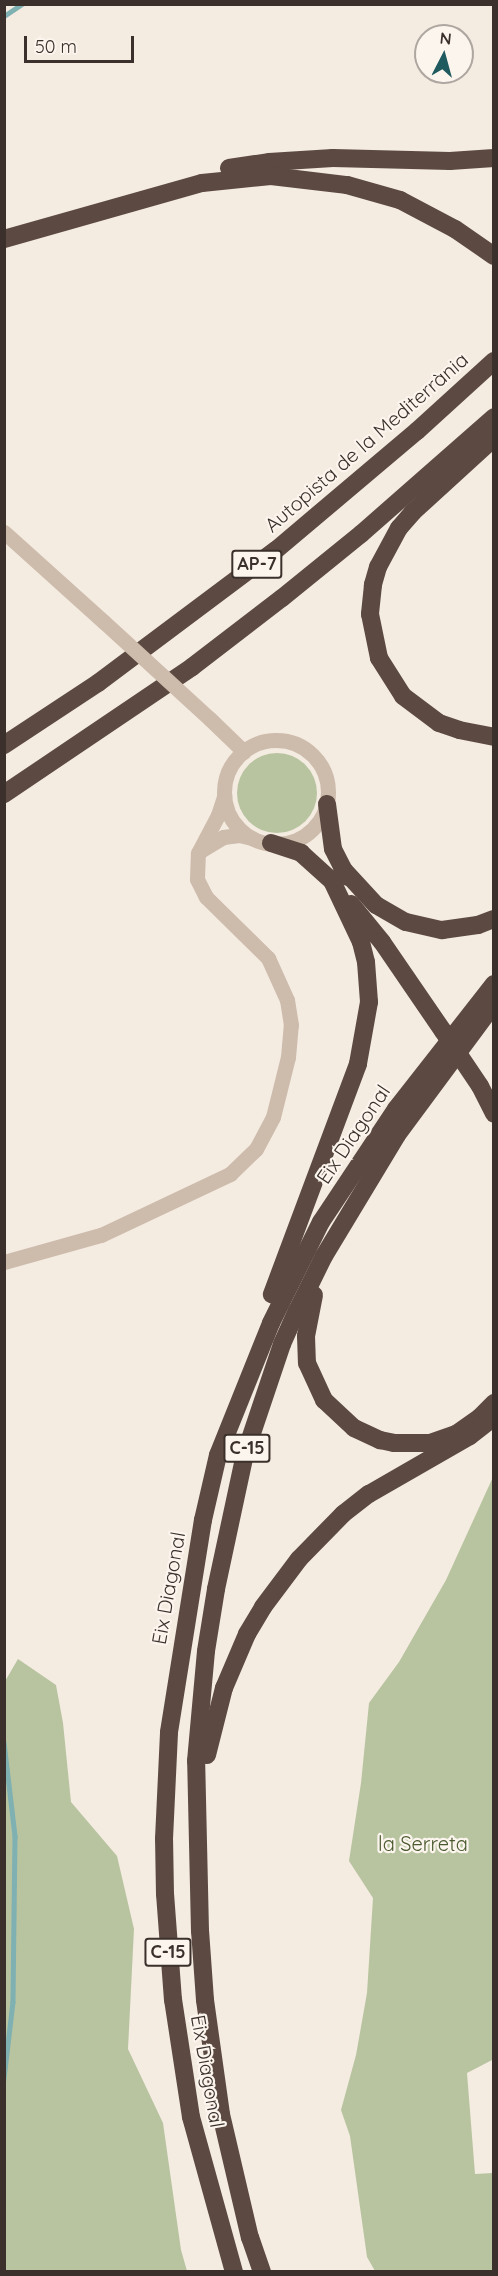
<!DOCTYPE html>
<html>
<head>
<meta charset="utf-8">
<style>
	body { margin:0 }
	#map { position:relative; width:498px; height:2276px; overflow:hidden; background:#f4ebe1; font-family:Quicksand,sans-serif }
	div>[style] { position:absolute }
	.green>* { inset:0; background:#b8c4a0 }
	.round { border-radius:50% }
	.stream>* { height:4.5px; margin:-2.25px; padding:0 2.25px; transform-origin:2.25px; border-radius:2.25px; background:#7fb0b2 }
	.minor>* { height:15px; margin:-7.5px; padding:0 7.5px; transform-origin:7.5px; border-radius:7.5px; background:#cdbbac }
	.minor>.ring { margin:-7.5px; padding:0; box-sizing:content-box; background:none; border:15px solid #cdbbac; border-radius:50% }
	.highway>* { height:18px; margin:-9px; padding:0 9px; transform-origin:9px; border-radius:9px; background:#5c4a42 }
	.minor-bridge>* { height:15px; margin:-7.5px; padding:0 7.5px; transform-origin:7.5px; border-radius:7.5px; background:#cdbbac }
	.highway-bridge>* { height:18px; margin:-9px; padding:0 9px; transform-origin:9px; border-radius:9px; background:#5c4a42 }
	span { translate:-50% -50%; white-space:nowrap; text-align:center; line-height:1.15; -webkit-text-stroke:4.5px #fbf5ee; paint-order:stroke }
	.shield-label span { padding:2px 4px; background:#fbf5ee; border:2px solid; border-radius:4px; -webkit-text-stroke-width:0 }
	.shield-label { font-size:18px; color:#3b302b; font-weight:700 }
	.street-label { font-size:20px; color:#3b302b }
	.park-label { font-size:20px; color:#4a5a2e }
	.frame { position:absolute; inset:0; border:6px solid #3b302b; pointer-events:none }
	.north { position:absolute; left:414px; top:24px; width:60px; height:60px; box-sizing:border-box; background:#fbf5ee; border:2px solid #aea6a0; border-radius:50%; rotate:6deg; font-size:16px; font-weight:700; line-height:24px; text-align:center; color:#3b302b }
	.north::after { content:''; display:block; margin:auto; width:21px; height:27px; background:#1f5a5e; clip-path:polygon(50% 0,100% 100%,50% 72%,0 100%) }
	.scale { position:absolute; left:24px; top:36px; width:110px; height:27px; box-sizing:border-box; border:3px solid #3b302b; border-top:0; padding-left:8px; font-size:18px; line-height:21px; white-space:nowrap; color:#3b302b; -webkit-text-stroke:4px #fbf5ee; paint-order:stroke }
</style>
</head>
<body>
<div id="map">
	<div class="green">
		<i class="round" style="left:237px;top:753px;width:80px;height:80px"></i>
		<i style="clip-path:polygon(493px 1477px,494px 2059px,467px 2073px,475px 2174px,493px 2173px,493px 2271px,375px 2271px,367px 2257px,350px 2136px,341px 2110px,356px 2055px,367px 1993px,373px 1898px,349px 1861px,361px 1783px,369px 1703px,399px 1662px,446px 1580px)"></i>
		<i style="clip-path:polygon(18px 1659px,56px 1685px,63px 1723px,71px 1802px,117px 1856px,134px 1929px,128px 2049px,163px 2123px,181px 2250px,187px 2271px,5px 2271px,4px 1683px)"></i>
	</div>
	<div class="stream">
		<i style="left:4px;top:16px;width:22px;rotate:-34deg"></i>
		<i style="left:4px;top:1742px;width:95px;rotate:83.3deg"></i>
		<i style="left:15px;top:1836px;width:166px;rotate:90.7deg"></i>
		<i style="left:13px;top:2002px;width:78px;rotate:96.7deg"></i>
	</div>
	<div class="minor">
		<i style="left:4px;top:532px;width:135px;rotate:42deg"></i>
		<i style="left:210px;top:719px;width:47px;rotate:44.1deg"></i>
		<i class="ring" style="left:224px;top:740px;width:89px;height:89px"></i>
		<i style="left:200px;top:851px;width:27px;rotate:-31deg"></i>
		<i style="left:223px;top:837px;width:16px;rotate:-7deg"></i>
		<i style="left:239px;top:835px;width:13px;rotate:13deg"></i>
		<i style="left:4px;top:1262px;width:101px;rotate:-15.6deg"></i>
		<i style="left:101px;top:1235px;width:143px;rotate:-25.3deg"></i>
		<i style="left:230px;top:1174px;width:36px;rotate:-44deg"></i>
		<i style="left:256px;top:1149px;width:36px;rotate:-62deg"></i>
		<i style="left:273px;top:1117px;width:62px;rotate:-76deg"></i>
		<i style="left:288px;top:1057px;width:32px;rotate:-85deg"></i>
		<i style="left:291px;top:1025px;width:25px;rotate:-99deg"></i>
		<i style="left:287px;top:1000px;width:46px;rotate:-114.3deg"></i>
		<i style="left:268px;top:958px;width:87px;rotate:-135.5deg"></i>
		<i style="left:206px;top:897px;width:20px;rotate:-117deg"></i>
		<i style="left:197px;top:879px;width:26px;rotate:-88deg"></i>
		<i style="left:198px;top:853px;width:43px;rotate:-62.2deg"></i>
		<i style="left:218px;top:815px;width:20px;rotate:-72deg"></i>
	</div>
	<div class="highway">
		<i style="left:229px;top:168px;width:40px;rotate:-8.5deg"></i>
		<i style="left:269px;top:162px;width:64px;rotate:-3.6deg"></i>
		<i style="left:333px;top:158px;width:117px;rotate:1.5deg"></i>
		<i style="left:450px;top:161px;width:44px;rotate:-3.9deg"></i>
		<i style="left:4px;top:239px;width:206px;rotate:-15.8deg"></i>
		<i style="left:202px;top:183px;width:69px;rotate:-5.8deg"></i>
		<i style="left:271px;top:176px;width:77px;rotate:6.8deg"></i>
		<i style="left:347px;top:185px;width:55px;rotate:15.8deg"></i>
		<i style="left:400px;top:200px;width:62px;rotate:27.8deg"></i>
		<i style="left:455px;top:229px;width:47px;rotate:34.7deg"></i>
		<i style="left:494px;top:438px;width:110px;rotate:137.6deg"></i>
		<i style="left:413px;top:512px;width:21px;rotate:131deg"></i>
		<i style="left:399px;top:528px;width:44px;rotate:118.3deg"></i>
		<i style="left:378px;top:567px;width:19px;rotate:106deg"></i>
		<i style="left:373px;top:585px;width:29px;rotate:96deg"></i>
		<i style="left:370px;top:614px;width:45px;rotate:78.4deg"></i>
		<i style="left:379px;top:658px;width:45px;rotate:57.7deg"></i>
		<i style="left:403px;top:696px;width:45px;rotate:36.9deg"></i>
		<i style="left:439px;top:723px;width:21px;rotate:19deg"></i>
		<i style="left:459px;top:730px;width:36px;rotate:11deg"></i>
		<i style="left:4px;top:745px;width:113px;rotate:-33.4deg"></i>
		<i style="left:98px;top:683px;width:222px;rotate:-36.8deg"></i>
		<i style="left:276px;top:550px;width:185px;rotate:-40.2deg"></i>
		<i style="left:417px;top:431px;width:104px;rotate:-42.3deg"></i>
		<i style="left:4px;top:794px;width:227px;rotate:-34deg"></i>
		<i style="left:192px;top:667px;width:113px;rotate:-37.5deg"></i>
		<i style="left:282px;top:598px;width:102px;rotate:-39deg"></i>
		<i style="left:361px;top:534px;width:177px;rotate:-41.3deg"></i>
		<i style="left:327px;top:804px;width:45px;rotate:82.4deg"></i>
		<i style="left:333px;top:849px;width:31px;rotate:63deg"></i>
		<i style="left:271px;top:843px;width:32px;rotate:18deg"></i>
		<i style="left:301px;top:853px;width:42px;rotate:42.1deg"></i>
		<i style="left:332px;top:881px;width:68px;rotate:64.6deg"></i>
		<i style="left:361px;top:942px;width:21px;rotate:76deg"></i>
		<i style="left:366px;top:962px;width:40px;rotate:85.7deg"></i>
		<i style="left:369px;top:1002px;width:63px;rotate:100.1deg"></i>
		<i style="left:358px;top:1064px;width:246px;rotate:110.5deg"></i>
		<i style="left:342px;top:868px;width:50px;rotate:47.4deg"></i>
		<i style="left:376px;top:905px;width:34px;rotate:30deg"></i>
		<i style="left:406px;top:922px;width:37px;rotate:13deg"></i>
		<i style="left:442px;top:930px;width:36px;rotate:-8deg"></i>
		<i style="left:478px;top:925px;width:17px;rotate:-21deg"></i>
		<i style="left:351px;top:904px;width:49px;rotate:50.8deg"></i>
		<i style="left:382px;top:942px;width:108px;rotate:55.6deg"></i>
		<i style="left:480px;top:1086px;width:31px;rotate:63deg"></i>
		<i style="left:314px;top:1295px;width:42px;rotate:101deg"></i>
		<i style="left:306px;top:1336px;width:27px;rotate:88deg"></i>
		<i style="left:307px;top:1363px;width:41px;rotate:65.3deg"></i>
		<i style="left:324px;top:1400px;width:41px;rotate:43deg"></i>
		<i style="left:354px;top:1428px;width:29px;rotate:25deg"></i>
		<i style="left:380px;top:1440px;width:14px;rotate:12deg"></i>
		<i style="left:394px;top:1443px;width:36px"></i>
		<i style="left:430px;top:1443px;width:28px;rotate:-19deg"></i>
		<i style="left:456px;top:1434px;width:29px;rotate:-35deg"></i>
		<i style="left:480px;top:1417px;width:20px;rotate:-45deg"></i>
		<i style="left:207px;top:1755px;width:69px;rotate:-75.8deg"></i>
		<i style="left:224px;top:1688px;width:59px;rotate:-66.9deg"></i>
		<i style="left:247px;top:1634px;width:31px;rotate:-59deg"></i>
		<i style="left:263px;top:1607px;width:60px;rotate:-53.1deg"></i>
		<i style="left:299px;top:1559px;width:63px;rotate:-45.6deg"></i>
		<i style="left:343px;top:1514px;width:33px;rotate:-38deg"></i>
		<i style="left:369px;top:1494px;width:116px;rotate:-29.9deg"></i>
		<i style="left:470px;top:1436px;width:31px;rotate:-38deg"></i>
		<i style="left:234px;top:2272px;width:161px;rotate:-105.5deg"></i>
		<i style="left:191px;top:2117px;width:118px;rotate:-98.7deg"></i>
		<i style="left:173px;top:2000px;width:106px;rotate:-94.3deg"></i>
		<i style="left:165px;top:1894px;width:55px;rotate:-91deg"></i>
		<i style="left:164px;top:1839px;width:107px;rotate:-87.3deg"></i>
		<i style="left:169px;top:1732px;width:215px;rotate:-80.9deg"></i>
		<i style="left:203px;top:1520px;width:67px;rotate:-77deg"></i>
		<i style="left:218px;top:1455px;width:142px;rotate:-68.1deg"></i>
		<i style="left:271px;top:1323px;width:113px;rotate:-63.7deg"></i>
		<i style="left:321px;top:1222px;width:136px;rotate:-56.4deg"></i>
		<i style="left:396px;top:1109px;width:159px;rotate:-51.9deg"></i>
		<i style="left:262px;top:2272px;width:36px;rotate:-109deg"></i>
		<i style="left:250px;top:2238px;width:127px;rotate:-103.2deg"></i>
		<i style="left:221px;top:2114px;width:115px;rotate:-98deg"></i>
		<i style="left:205px;top:2000px;width:69px;rotate:-94.1deg"></i>
		<i style="left:200px;top:1931px;width:170px;rotate:-91.3deg"></i>
		<i style="left:196px;top:1761px;width:110px;rotate:-84.8deg"></i>
		<i style="left:206px;top:1651px;width:63px;rotate:-80.8deg"></i>
		<i style="left:216px;top:1589px;width:138px;rotate:-77.9deg"></i>
		<i style="left:245px;top:1454px;width:116px;rotate:-71.4deg"></i>
		<i style="left:282px;top:1344px;width:36px;rotate:-66deg"></i>
		<i style="left:297px;top:1311px;width:61px;rotate:-63.9deg"></i>
		<i style="left:324px;top:1256px;width:141px;rotate:-58.9deg"></i>
		<i style="left:397px;top:1135px;width:163px;rotate:-53.5deg"></i>
	</div>
	<div class="minor-bridge">
		<i style="left:104px;top:622px;width:144px;rotate:42.5deg"></i>
	</div>
	<div class="highway-bridge">
		<i style="left:443px;top:1031px;width:66px;rotate:56.1deg"></i>
	</div>
	<div class="shield-label">
		<span style="left:257px;top:564px">AP-7</span>
		<span style="left:247px;top:1448px">C-15</span>
		<span style="left:168px;top:1952px">C-15</span>
	</div>
	<div class="street-label">
		<span style="left:366px;top:442px;rotate:-41deg">Autopista de la Mediterrània</span>
		<span style="left:353px;top:1134px;rotate:-56deg">Eix Diagonal</span>
		<span style="left:168px;top:1588px;rotate:-80deg">Eix Diagonal</span>
		<span style="left:208px;top:2071px;rotate:80deg">Eix Diagonal</span>
	</div>
	<div class="park-label">
		<span style="left:423px;top:1843px">la Serreta</span>
	</div>
	<div class="frame"></div>
	<div class="north">N</div>
	<div class="scale">50 m</div>
</div>
</body>
</html>
